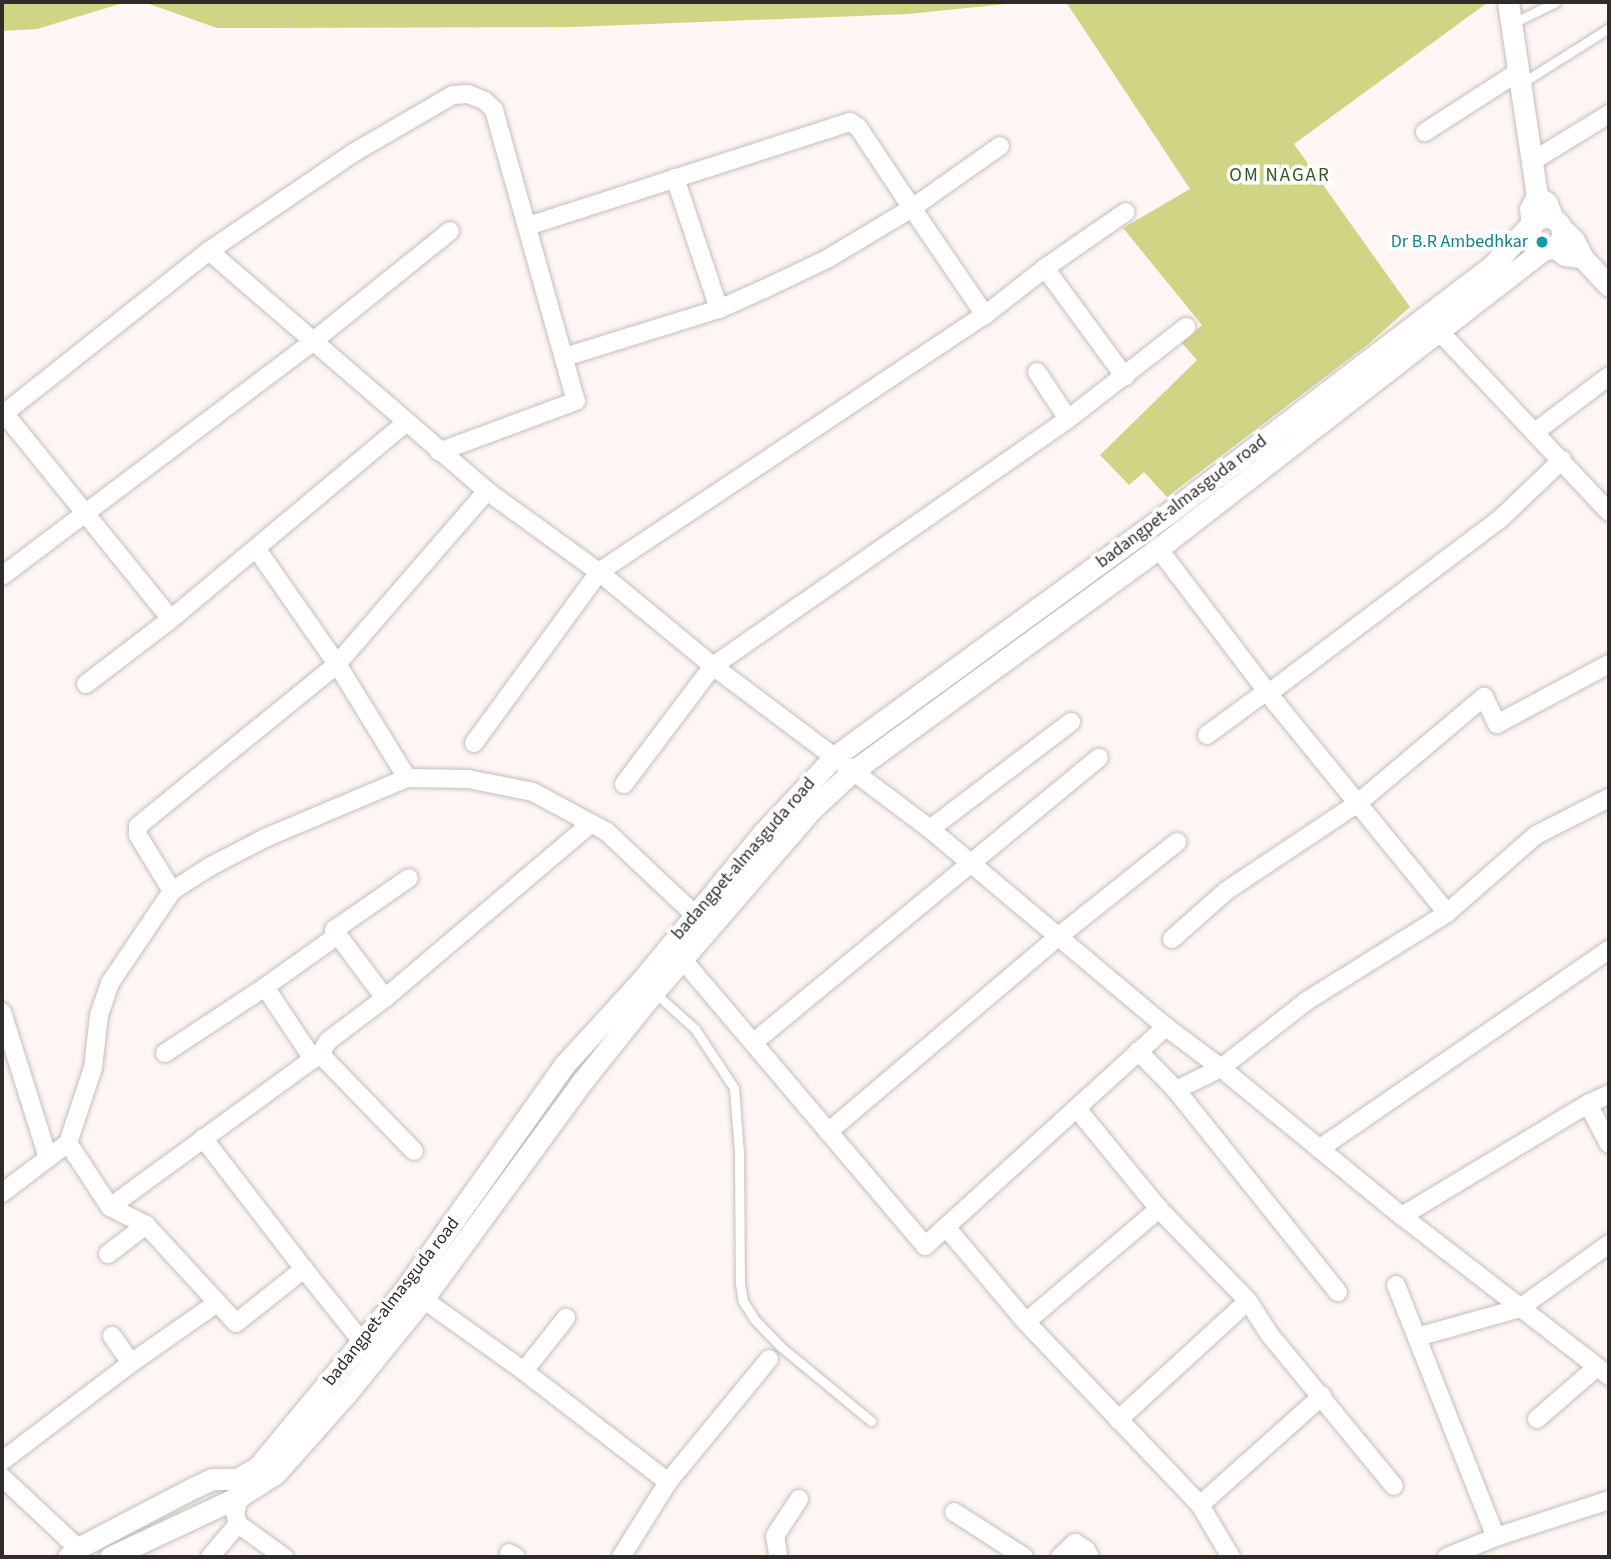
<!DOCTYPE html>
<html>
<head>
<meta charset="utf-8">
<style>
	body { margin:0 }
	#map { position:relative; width:1611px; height:1559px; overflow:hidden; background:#fdf6f4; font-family:"Source Sans 3",sans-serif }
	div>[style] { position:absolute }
	.green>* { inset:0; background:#d0d485 }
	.roads { filter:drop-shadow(0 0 2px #c4bebb) drop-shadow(0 0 2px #c4bebb) }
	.service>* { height:9px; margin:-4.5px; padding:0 4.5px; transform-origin:4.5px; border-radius:4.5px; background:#fff }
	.minor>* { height:18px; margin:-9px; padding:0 9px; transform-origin:9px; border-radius:9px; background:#fff }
	.tertiary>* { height:21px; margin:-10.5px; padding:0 10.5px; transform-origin:10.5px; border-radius:10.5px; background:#fff }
	.tertiary>.ring { margin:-10.5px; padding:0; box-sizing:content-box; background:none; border:21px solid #fff; border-radius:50% }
	.dots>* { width:19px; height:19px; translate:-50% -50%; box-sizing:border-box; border:4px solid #fff; border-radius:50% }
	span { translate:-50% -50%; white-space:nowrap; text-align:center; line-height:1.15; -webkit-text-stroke:7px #fff; paint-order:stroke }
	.culture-label { font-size:18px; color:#0d838f }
	.right { translate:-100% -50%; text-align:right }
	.street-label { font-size:18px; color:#2f2c2b }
	.neighbourhood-label { font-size:19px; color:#2c5a22; letter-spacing:2px }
	.frame { position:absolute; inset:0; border:4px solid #2f2c2b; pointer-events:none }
</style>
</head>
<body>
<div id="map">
	<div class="green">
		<i style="clip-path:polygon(2px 2px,1025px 2px,908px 14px,573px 27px,217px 28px,149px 4px,123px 3px,37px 29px,2px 31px)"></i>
		<i style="clip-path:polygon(1066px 2px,1487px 3px,1294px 144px,1410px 307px,1366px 346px,1167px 497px,1144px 472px,1129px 485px,1100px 455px,1197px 360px,1182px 343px,1202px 325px,1123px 228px,1190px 189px)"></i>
	</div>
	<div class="roads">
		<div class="service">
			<i style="left:1511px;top:24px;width:50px;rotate:-26.1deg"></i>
			<i style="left:1522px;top:83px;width:103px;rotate:-32.3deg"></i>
			<i style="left:655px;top:993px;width:54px;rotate:42deg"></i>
			<i style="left:695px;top:1029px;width:71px;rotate:56.5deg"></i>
			<i style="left:734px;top:1088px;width:65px;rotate:85.6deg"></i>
			<i style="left:739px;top:1153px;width:130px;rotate:89.6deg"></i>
			<i style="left:740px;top:1283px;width:18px;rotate:81deg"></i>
			<i style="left:743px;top:1301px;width:22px;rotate:58deg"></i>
			<i style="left:755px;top:1320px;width:36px;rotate:46deg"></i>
			<i style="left:780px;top:1346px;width:118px;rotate:39.5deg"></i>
		</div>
		<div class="minor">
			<i style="left:1425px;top:132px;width:111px;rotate:-32.8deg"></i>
			<i style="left:1000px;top:146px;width:108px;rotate:144.8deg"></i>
			<i style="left:912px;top:208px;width:130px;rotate:55.7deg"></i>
			<i style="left:985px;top:315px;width:76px;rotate:-38.1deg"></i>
			<i style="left:1045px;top:268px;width:135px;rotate:53.7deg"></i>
			<i style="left:1531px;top:162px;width:92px;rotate:-31.6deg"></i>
			<i style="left:675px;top:178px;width:138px;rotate:71.4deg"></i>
			<i style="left:528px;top:226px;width:338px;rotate:-17.9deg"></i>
			<i style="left:850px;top:122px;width:9px;rotate:32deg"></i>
			<i style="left:858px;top:127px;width:97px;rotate:56.3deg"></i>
			<i style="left:912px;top:208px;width:99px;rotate:149deg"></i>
			<i style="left:827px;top:259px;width:70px;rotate:154.5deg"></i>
			<i style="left:764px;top:289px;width:49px;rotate:156deg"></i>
			<i style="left:719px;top:309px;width:161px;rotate:162.7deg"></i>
			<i style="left:209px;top:251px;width:174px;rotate:-34.2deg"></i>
			<i style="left:353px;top:153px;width:116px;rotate:-30.1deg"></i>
			<i style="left:453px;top:95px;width:15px;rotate:-4deg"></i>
			<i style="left:468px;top:94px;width:18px;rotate:22deg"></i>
			<i style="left:485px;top:101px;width:13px;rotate:45deg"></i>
			<i style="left:494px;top:110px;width:302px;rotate:74.3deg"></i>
			<i style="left:576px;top:401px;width:146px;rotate:159.6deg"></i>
			<i style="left:1045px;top:268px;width:98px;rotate:-34.7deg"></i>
			<i style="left:1440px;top:332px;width:247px;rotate:46.8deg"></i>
			<i style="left:1037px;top:372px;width:56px;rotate:56.6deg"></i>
			<i style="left:4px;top:413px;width:265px;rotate:51deg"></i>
			<i style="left:171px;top:619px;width:305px;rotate:-39.9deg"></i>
			<i style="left:2px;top:415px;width:264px;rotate:-38.4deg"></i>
			<i style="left:209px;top:251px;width:367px;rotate:40.8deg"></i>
			<i style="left:487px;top:491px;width:138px;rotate:35.9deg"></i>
			<i style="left:599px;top:572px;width:148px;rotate:39.5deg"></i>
			<i style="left:713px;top:666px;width:271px;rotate:36.9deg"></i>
			<i style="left:930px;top:829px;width:308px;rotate:40deg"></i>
			<i style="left:1166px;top:1027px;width:69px;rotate:36.7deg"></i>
			<i style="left:1221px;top:1068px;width:234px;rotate:39.3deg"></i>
			<i style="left:1402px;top:1216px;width:262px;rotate:37.7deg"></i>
			<i style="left:1535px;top:432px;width:93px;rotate:-37.1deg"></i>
			<i style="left:256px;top:548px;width:141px;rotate:55.1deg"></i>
			<i style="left:337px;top:664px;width:134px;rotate:58.4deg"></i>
			<i style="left:1158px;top:548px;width:193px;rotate:52.8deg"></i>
			<i style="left:1275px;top:702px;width:272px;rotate:50.8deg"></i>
			<i style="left:2px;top:576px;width:388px;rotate:-37deg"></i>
			<i style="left:312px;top:342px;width:177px;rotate:-38.8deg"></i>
			<i style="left:86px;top:684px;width:107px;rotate:-37.4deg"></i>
			<i style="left:1269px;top:693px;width:289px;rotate:-37deg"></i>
			<i style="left:1500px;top:519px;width:86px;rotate:-43.6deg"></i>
			<i style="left:1207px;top:735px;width:74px;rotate:-36.3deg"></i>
			<i style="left:474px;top:743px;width:212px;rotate:-53.8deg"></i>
			<i style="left:599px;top:572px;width:464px;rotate:-33.7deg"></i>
			<i style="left:624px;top:784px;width:148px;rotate:-53deg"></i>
			<i style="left:713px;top:666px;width:432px;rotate:-34.8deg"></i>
			<i style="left:1068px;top:419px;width:150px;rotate:-37.9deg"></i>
			<i style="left:930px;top:829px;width:177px;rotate:-37.2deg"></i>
			<i style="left:172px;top:891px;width:66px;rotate:-121.3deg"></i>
			<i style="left:138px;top:835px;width:9px;rotate:-90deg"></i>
			<i style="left:138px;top:826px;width:257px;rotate:-39.1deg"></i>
			<i style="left:337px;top:664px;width:229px;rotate:-49.1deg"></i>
			<i style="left:1172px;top:939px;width:72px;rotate:-41.6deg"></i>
			<i style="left:1226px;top:891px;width:159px;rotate:-33.7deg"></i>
			<i style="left:1358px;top:803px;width:165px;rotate:-40.1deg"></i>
			<i style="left:1484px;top:697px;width:30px;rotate:64deg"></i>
			<i style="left:1497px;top:724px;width:127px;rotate:-28.2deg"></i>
			<i style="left:682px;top:959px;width:376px;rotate:49.7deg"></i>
			<i style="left:925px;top:1246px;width:326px;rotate:-42.3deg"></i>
			<i style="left:265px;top:987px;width:90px;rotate:-35.5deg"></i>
			<i style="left:385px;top:998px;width:85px;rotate:-126.9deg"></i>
			<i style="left:334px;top:930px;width:91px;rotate:-34.7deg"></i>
			<i style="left:2px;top:1012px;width:153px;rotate:72.5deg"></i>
			<i style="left:754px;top:1042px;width:447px;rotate:-39.5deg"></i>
			<i style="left:1138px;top:1051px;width:54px;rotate:45.7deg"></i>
			<i style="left:1176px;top:1090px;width:259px;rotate:51.3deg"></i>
			<i style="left:165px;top:1053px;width:120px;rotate:-33.4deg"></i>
			<i style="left:265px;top:987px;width:87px;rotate:56.3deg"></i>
			<i style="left:320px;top:1054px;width:135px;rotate:45.9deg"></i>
			<i style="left:1176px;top:1090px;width:50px;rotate:-26.1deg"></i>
			<i style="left:1221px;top:1068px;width:110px;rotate:-38deg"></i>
			<i style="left:1308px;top:1000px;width:164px;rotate:-32deg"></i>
			<i style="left:1447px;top:913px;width:118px;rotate:-41.2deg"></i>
			<i style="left:1536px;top:835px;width:82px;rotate:-26.9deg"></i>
			<i style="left:1588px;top:1104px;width:45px;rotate:62.3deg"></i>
			<i style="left:1078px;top:1110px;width:128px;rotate:50.7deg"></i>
			<i style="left:1159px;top:1209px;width:128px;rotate:45.9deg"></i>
			<i style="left:1248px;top:1301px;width:40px;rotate:57.1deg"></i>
			<i style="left:1270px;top:1335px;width:195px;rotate:50.6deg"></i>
			<i style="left:828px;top:1132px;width:303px;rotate:-40.3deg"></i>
			<i style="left:1059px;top:936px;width:151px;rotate:-38.5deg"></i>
			<i style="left:203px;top:1138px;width:165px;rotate:52.4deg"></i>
			<i style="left:68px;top:1143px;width:77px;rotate:56.7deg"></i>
			<i style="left:110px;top:1207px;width:260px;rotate:-36.1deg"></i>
			<i style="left:320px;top:1054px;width:15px;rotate:-58deg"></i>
			<i style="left:328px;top:1041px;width:71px;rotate:-37deg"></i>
			<i style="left:385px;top:998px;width:270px;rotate:-40.3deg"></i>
			<i style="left:1319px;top:1149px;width:352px;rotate:-34.5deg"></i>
			<i style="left:2px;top:1193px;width:83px;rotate:-37.1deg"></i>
			<i style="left:68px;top:1143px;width:79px;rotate:-71.6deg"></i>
			<i style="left:93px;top:1068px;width:53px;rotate:-83.5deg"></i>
			<i style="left:99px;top:1015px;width:34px;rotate:-71deg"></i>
			<i style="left:110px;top:983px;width:111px;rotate:-56deg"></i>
			<i style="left:172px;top:891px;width:46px;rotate:-32.7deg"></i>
			<i style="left:211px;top:866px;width:61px;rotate:-27.4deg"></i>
			<i style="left:265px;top:838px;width:154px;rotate:-22.9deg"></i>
			<i style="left:407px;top:778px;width:61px;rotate:0.9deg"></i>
			<i style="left:468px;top:779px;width:66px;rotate:11.3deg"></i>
			<i style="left:533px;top:792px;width:84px;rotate:28.4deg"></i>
			<i style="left:607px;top:832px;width:122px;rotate:43.3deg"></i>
			<i style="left:110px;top:1207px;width:40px;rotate:26.6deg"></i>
			<i style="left:146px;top:1225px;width:133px;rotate:47.4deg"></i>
			<i style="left:236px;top:1323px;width:87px;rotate:-38.5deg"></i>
			<i style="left:304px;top:1269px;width:95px;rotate:51.4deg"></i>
			<i style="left:1402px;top:1216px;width:217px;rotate:-31.1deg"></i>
			<i style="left:1588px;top:1104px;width:23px;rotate:-25deg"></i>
			<i style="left:946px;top:1227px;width:124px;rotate:49.9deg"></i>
			<i style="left:1026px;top:1322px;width:175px;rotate:-40.4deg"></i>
			<i style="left:108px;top:1254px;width:48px;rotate:-37.3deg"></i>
			<i style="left:1396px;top:1285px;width:271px;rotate:68.4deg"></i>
			<i style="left:423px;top:1299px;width:124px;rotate:35.5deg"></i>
			<i style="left:524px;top:1371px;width:182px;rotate:37.6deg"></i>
			<i style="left:1026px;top:1322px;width:253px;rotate:46.4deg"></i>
			<i style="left:1200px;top:1505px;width:164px;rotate:-41.8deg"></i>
			<i style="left:1417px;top:1337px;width:107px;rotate:-15.7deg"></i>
			<i style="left:1520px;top:1308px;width:110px;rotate:-35.7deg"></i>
			<i style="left:131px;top:1363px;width:105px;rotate:-34.9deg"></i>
			<i style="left:524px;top:1371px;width:68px;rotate:-51.6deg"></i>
			<i style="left:1537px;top:1419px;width:79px;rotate:-40.9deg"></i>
			<i style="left:1118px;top:1420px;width:176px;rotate:-42.5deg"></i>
			<i style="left:2px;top:1461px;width:162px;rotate:-37.2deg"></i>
			<i style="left:131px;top:1363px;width:33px;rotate:-125deg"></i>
			<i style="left:2px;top:1477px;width:104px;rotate:43.1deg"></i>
			<i style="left:1200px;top:1505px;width:61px;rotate:59.2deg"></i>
			<i style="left:954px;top:1512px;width:83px;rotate:32.7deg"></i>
			<i style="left:238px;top:1524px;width:57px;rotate:35.7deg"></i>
			<i style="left:509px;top:1553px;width:8px;rotate:30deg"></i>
			<i style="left:778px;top:1554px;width:18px;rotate:-99deg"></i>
			<i style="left:775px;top:1536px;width:44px;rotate:-57deg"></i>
			<i style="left:210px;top:1557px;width:43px;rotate:-49.7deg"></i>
			<i style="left:238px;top:1524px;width:11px;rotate:-105deg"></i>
			<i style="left:235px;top:1513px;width:18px;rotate:-74deg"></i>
			<i style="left:240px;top:1496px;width:10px;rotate:-101deg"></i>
			<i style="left:621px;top:1557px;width:89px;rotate:-57.9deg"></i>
			<i style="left:668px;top:1482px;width:159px;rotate:-50.6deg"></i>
			<i style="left:1060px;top:1557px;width:21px;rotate:-43deg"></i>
			<i style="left:1075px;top:1543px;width:13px;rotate:32deg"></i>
			<i style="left:1086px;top:1550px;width:8px;rotate:60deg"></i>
			<i style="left:1447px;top:1557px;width:53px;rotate:-22.2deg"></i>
			<i style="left:1496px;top:1537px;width:119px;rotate:-18.1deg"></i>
		</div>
		<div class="tertiary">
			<i style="left:1508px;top:2px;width:196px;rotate:81.5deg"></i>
			<i style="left:1537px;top:196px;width:12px;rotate:35deg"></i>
			<i style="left:1547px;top:203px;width:15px;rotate:70deg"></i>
			<i class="ring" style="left:1530px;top:217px;width:11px;height:11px"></i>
			<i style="left:1554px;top:247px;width:14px;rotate:36deg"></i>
			<i style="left:1565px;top:255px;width:18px;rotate:9deg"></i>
			<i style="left:1583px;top:258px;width:20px;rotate:-117deg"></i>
			<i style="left:1574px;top:240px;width:16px;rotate:-137deg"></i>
			<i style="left:1583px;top:258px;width:38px;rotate:47deg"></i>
			<i style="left:68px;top:1557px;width:13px;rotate:-42deg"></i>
			<i style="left:78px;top:1548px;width:130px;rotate:-27.6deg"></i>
			<i style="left:193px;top:1488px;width:21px;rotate:-25deg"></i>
			<i style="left:212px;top:1479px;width:25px"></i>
			<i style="left:237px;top:1479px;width:24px;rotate:-30deg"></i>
			<i style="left:258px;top:1467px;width:231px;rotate:-50.4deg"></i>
			<i style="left:405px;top:1289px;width:276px;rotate:-54.6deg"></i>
			<i style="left:565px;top:1064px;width:113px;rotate:-47.5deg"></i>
			<i style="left:641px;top:981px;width:192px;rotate:-50.5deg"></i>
			<i style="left:763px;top:833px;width:104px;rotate:-46.9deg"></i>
			<i style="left:834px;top:757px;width:416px;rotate:-36.1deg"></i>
			<i style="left:1170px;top:512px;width:408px;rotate:-37.4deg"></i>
			<i style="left:1494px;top:264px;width:56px;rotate:-47.2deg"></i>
			<i style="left:1532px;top:223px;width:14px;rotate:-98deg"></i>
			<i style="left:1530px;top:209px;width:15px;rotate:-62deg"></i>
			<i style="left:110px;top:1557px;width:144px;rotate:-25.1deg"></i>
			<i style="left:240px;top:1496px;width:41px;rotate:-32.2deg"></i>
			<i style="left:275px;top:1474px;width:108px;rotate:-48.4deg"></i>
			<i style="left:347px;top:1393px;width:121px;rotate:-51deg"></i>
			<i style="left:423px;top:1299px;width:268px;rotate:-53.8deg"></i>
			<i style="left:581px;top:1083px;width:117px;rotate:-51.3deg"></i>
			<i style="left:654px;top:992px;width:240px;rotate:-49.2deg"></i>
			<i style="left:811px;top:810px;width:57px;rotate:-42.9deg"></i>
			<i style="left:853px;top:771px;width:390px;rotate:-36.1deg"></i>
			<i style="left:1168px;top:541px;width:476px;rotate:-37.8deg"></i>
		</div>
	</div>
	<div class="dots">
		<i style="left:1542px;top:242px;background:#0f9aa8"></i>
	</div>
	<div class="culture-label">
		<span class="right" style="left:1528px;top:242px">Dr B.R Ambedhkar</span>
	</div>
	<div class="street-label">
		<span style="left:1182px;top:502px;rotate:-37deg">badangpet-almasguda road</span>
		<span style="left:744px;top:859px;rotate:-49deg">badangpet-almasguda road</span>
		<span style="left:392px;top:1302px;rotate:-52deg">badangpet-almasguda road</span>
	</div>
	<div class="neighbourhood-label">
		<span style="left:1280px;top:176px">OM NAGAR</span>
	</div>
	<div class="frame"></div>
</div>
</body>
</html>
